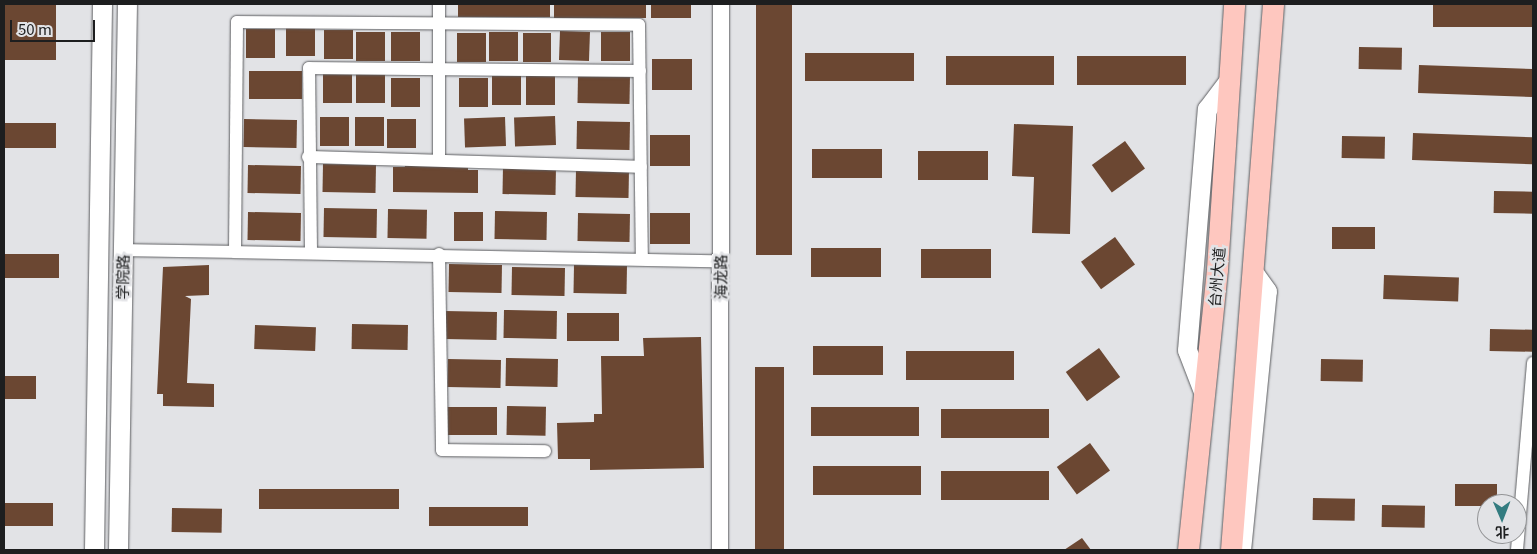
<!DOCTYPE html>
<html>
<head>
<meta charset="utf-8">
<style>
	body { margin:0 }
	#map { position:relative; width:1537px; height:554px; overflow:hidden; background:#e2e3e6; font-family:Georgia,"Noto Sans SC",serif }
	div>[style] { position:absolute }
	.building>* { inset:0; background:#6b4732; transform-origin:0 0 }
	.roads { filter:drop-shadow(0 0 1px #5d5e61) drop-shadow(0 0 1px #5d5e61) }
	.minor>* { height:12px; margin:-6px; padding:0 6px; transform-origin:6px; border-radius:6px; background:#fff }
	.tertiary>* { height:16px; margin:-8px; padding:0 8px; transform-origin:8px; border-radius:8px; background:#fff }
	.secondary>* { height:19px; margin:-9.5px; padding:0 9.5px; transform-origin:9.5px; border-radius:9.5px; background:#fff }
	.primary>* { height:21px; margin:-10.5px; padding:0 10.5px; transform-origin:10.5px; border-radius:10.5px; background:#fec7bf }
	span { translate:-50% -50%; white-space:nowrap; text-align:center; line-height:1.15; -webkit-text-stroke:5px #e2e3e6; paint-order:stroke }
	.street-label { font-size:15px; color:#1d1e1f }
	.frame { position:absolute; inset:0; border:5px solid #1d1e1f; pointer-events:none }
	.north { position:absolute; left:1477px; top:494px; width:50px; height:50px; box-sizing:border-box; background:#e2e3e6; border:1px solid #939496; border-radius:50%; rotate:179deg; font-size:14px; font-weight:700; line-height:20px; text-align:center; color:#1d1e1f }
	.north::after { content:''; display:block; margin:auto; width:18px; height:22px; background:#337c80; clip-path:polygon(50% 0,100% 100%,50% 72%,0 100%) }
	.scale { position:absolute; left:10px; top:20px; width:85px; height:22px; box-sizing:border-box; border:2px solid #1d1e1f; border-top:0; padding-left:6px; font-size:15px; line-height:18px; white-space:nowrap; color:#1d1e1f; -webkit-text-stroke:4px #e2e3e6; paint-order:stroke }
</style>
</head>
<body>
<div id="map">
	<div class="building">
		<i style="left:4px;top:4px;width:52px;height:56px"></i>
		<i style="left:458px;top:4px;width:92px;height:13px"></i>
		<i style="left:554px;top:4px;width:92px;height:14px"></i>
		<i style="left:651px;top:4px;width:40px;height:14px"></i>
		<i style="left:756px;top:4px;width:36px;height:251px"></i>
		<i style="left:1433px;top:4px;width:100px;height:23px"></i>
		<i style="left:286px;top:27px;width:29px;height:29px"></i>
		<i style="left:246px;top:29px;width:29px;height:29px"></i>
		<i style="left:324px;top:30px;width:29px;height:29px"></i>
		<i style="left:560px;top:31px;width:30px;height:29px;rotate:2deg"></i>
		<i style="left:356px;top:32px;width:29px;height:29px"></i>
		<i style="left:391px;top:32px;width:29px;height:29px"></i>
		<i style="left:489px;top:32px;width:29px;height:29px"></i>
		<i style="left:601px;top:32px;width:29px;height:29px"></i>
		<i style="left:457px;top:33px;width:29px;height:29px"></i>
		<i style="left:523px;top:33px;width:28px;height:29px"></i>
		<i style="left:1359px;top:47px;width:43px;height:22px;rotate:1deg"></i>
		<i style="left:805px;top:53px;width:109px;height:28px"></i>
		<i style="left:946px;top:56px;width:108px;height:29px"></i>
		<i style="left:1077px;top:56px;width:109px;height:29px"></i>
		<i style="left:692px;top:59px;width:31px;height:40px;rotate:90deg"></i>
		<i style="left:1419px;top:65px;width:114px;height:28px;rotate:2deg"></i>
		<i style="left:249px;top:71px;width:53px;height:28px"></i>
		<i style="left:323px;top:74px;width:29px;height:29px"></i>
		<i style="left:356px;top:74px;width:29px;height:29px"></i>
		<i style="left:578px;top:75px;width:52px;height:28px;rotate:1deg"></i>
		<i style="left:492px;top:76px;width:29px;height:29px"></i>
		<i style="left:526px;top:76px;width:29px;height:29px"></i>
		<i style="left:391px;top:78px;width:29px;height:29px"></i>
		<i style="left:459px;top:78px;width:29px;height:29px"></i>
		<i style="left:555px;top:116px;width:29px;height:41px;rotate:88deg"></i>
		<i style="left:320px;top:117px;width:29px;height:29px"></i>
		<i style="left:355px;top:117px;width:29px;height:29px"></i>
		<i style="left:505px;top:117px;width:29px;height:41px;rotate:88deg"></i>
		<i style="left:244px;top:119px;width:53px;height:28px;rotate:1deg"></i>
		<i style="left:387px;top:119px;width:29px;height:29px"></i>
		<i style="left:577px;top:121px;width:53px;height:28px;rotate:1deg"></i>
		<i style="left:4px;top:123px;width:52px;height:25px"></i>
		<i style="clip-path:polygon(1014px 124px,1073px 126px,1070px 234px,1032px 233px,1034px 177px,1012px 176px)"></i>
		<i style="left:1413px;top:133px;width:120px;height:27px;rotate:2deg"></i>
		<i style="left:690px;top:135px;width:31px;height:40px;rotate:90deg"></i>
		<i style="left:1342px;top:136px;width:43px;height:22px;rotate:1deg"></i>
		<i style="left:1125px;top:141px;width:34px;height:41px;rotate:54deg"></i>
		<i style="left:882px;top:149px;width:29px;height:70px;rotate:90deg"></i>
		<i style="left:988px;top:151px;width:29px;height:70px;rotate:90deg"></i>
		<i style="clip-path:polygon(404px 162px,468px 162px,468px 170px,478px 170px,478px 193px,393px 192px,393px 167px,405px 167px)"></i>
		<i style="left:323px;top:164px;width:53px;height:28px;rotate:1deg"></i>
		<i style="left:248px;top:165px;width:53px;height:28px;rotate:1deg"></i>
		<i style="left:503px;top:166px;width:53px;height:28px;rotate:1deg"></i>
		<i style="left:576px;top:169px;width:53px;height:28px;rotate:1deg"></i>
		<i style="left:1494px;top:191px;width:39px;height:22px;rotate:1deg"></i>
		<i style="left:324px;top:208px;width:53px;height:29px;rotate:1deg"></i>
		<i style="left:388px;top:209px;width:39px;height:29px;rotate:1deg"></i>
		<i style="left:495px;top:211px;width:52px;height:28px;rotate:1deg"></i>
		<i style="left:248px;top:212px;width:53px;height:28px;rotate:1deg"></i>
		<i style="left:454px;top:212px;width:29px;height:29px"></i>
		<i style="left:578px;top:213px;width:52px;height:28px;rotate:1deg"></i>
		<i style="left:650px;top:213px;width:40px;height:31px"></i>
		<i style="left:1332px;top:227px;width:43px;height:22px"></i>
		<i style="left:1115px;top:237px;width:34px;height:42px;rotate:54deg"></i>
		<i style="left:881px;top:248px;width:29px;height:70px;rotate:90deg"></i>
		<i style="left:921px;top:249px;width:70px;height:29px"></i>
		<i style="left:59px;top:254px;width:24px;height:55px;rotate:90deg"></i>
		<i style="left:449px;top:264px;width:53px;height:28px;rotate:1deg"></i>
		<i style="clip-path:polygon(209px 265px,209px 295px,185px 296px,191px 299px,187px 383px,214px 384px,214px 407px,163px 406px,163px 394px,157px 394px,163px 267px)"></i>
		<i style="left:574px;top:265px;width:53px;height:28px;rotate:1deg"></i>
		<i style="left:512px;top:267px;width:53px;height:28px;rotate:1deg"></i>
		<i style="left:1384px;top:275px;width:75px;height:24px;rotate:2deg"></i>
		<i style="left:504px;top:310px;width:53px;height:28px;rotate:1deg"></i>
		<i style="left:445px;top:311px;width:52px;height:28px;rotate:1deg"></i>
		<i style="left:567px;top:313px;width:52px;height:28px"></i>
		<i style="left:352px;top:324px;width:56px;height:25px;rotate:1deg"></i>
		<i style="left:255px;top:325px;width:61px;height:24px;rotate:2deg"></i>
		<i style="left:1490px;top:329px;width:43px;height:22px;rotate:1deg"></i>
		<i style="clip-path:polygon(701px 337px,704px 468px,590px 470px,590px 459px,558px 459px,557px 423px,594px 422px,594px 414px,602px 414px,601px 356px,644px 356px,643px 338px)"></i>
		<i style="left:813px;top:346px;width:70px;height:29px"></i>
		<i style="left:1099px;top:348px;width:36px;height:41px;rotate:54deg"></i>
		<i style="left:906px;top:351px;width:108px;height:29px"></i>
		<i style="left:506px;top:358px;width:52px;height:28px;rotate:1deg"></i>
		<i style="left:448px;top:359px;width:53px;height:28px;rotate:1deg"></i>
		<i style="left:1321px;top:359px;width:42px;height:22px;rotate:1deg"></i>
		<i style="left:755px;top:367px;width:29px;height:183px"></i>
		<i style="left:4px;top:376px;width:32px;height:23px"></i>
		<i style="left:507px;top:406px;width:39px;height:29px;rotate:1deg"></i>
		<i style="left:445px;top:407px;width:52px;height:28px"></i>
		<i style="left:811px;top:407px;width:108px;height:29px"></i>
		<i style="left:1049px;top:409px;width:29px;height:108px;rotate:90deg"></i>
		<i style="left:1090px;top:443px;width:34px;height:41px;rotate:54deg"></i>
		<i style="left:813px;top:466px;width:108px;height:29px"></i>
		<i style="left:941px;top:471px;width:108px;height:29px"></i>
		<i style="left:1455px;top:484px;width:42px;height:22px"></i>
		<i style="left:399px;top:489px;width:20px;height:140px;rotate:90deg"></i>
		<i style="left:1313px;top:498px;width:42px;height:22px;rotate:1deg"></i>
		<i style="left:4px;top:503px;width:49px;height:23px"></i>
		<i style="left:1382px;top:505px;width:43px;height:22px;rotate:1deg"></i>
		<i style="left:528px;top:507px;width:19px;height:99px;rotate:90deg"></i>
		<i style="left:172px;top:508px;width:50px;height:24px;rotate:1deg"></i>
		<i style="clip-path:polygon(1082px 538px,1091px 550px,1064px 550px)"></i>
	</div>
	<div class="roads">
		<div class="minor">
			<i style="left:308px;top:157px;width:333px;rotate:1.7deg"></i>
			<i style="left:439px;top:157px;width:153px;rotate:-90deg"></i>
			<i style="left:123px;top:250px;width:112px;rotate:1deg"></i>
			<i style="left:235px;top:252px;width:230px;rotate:-89.5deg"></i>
			<i style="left:237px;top:22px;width:402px;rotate:0.4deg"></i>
			<i style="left:639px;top:25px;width:231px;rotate:89.3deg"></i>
			<i style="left:235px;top:252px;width:485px;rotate:1.1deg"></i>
			<i style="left:311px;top:253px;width:185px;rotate:-90.6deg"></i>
			<i style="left:309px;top:68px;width:331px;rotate:0.5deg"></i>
			<i style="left:439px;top:254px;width:196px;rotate:89.1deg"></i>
			<i style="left:442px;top:450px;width:103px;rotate:0.6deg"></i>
			<i style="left:1517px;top:550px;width:188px;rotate:-85.1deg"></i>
		</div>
		<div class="tertiary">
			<i style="left:720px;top:550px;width:546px;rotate:-89.9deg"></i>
		</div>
		<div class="secondary">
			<i style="left:1204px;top:394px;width:47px;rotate:-111.1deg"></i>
			<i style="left:1187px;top:350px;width:242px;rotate:-85.3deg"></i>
			<i style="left:1207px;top:109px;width:36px;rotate:-53deg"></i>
			<i style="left:94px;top:550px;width:546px;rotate:-89.16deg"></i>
			<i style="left:118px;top:550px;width:546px;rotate:-89.06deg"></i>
			<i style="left:1241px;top:550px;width:260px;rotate:-84.3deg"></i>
			<i style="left:1267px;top:291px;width:22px;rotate:-126deg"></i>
		</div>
		<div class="primary">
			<i style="left:1188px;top:550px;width:282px;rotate:-84.1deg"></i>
			<i style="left:1217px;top:269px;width:266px;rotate:-86.3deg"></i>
			<i style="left:1231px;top:550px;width:548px;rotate:-85.6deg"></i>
		</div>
	</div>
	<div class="street-label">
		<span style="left:122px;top:277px;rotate:-89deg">学院路</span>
		<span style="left:720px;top:277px;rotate:-90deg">海龙路</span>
		<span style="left:1216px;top:277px;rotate:-85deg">台州大道</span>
	</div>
	<div class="frame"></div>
	<div class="north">北</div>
	<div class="scale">50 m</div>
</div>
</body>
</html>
